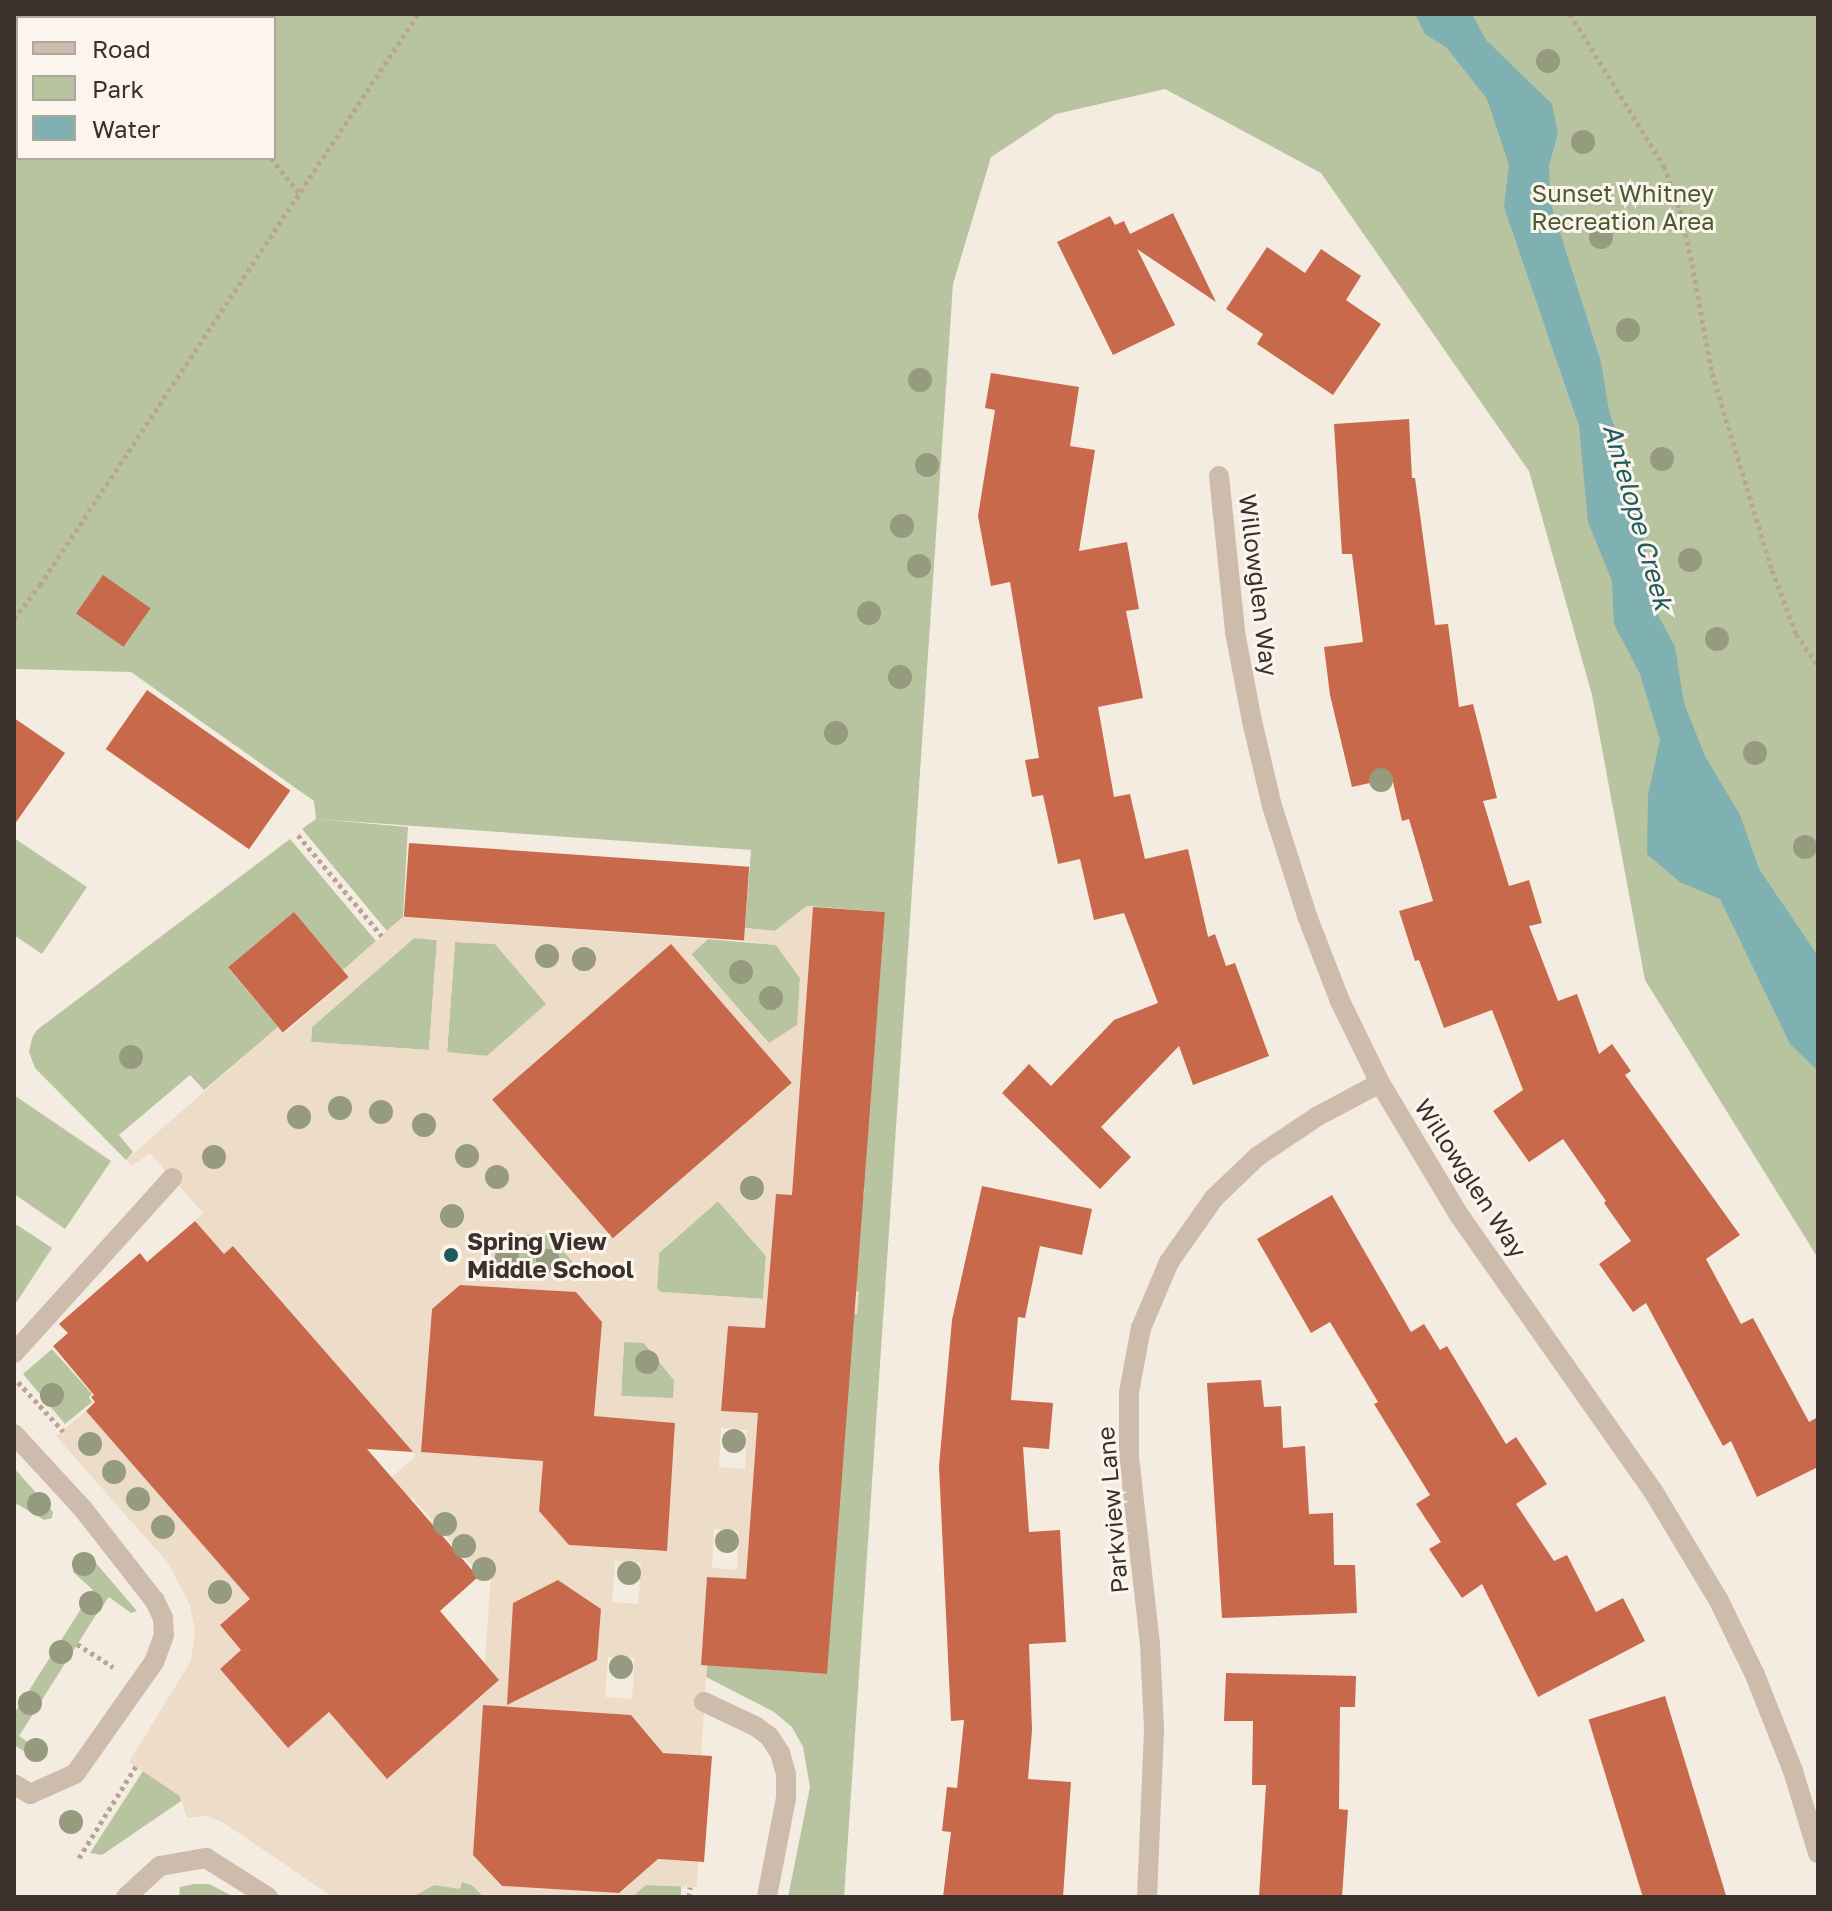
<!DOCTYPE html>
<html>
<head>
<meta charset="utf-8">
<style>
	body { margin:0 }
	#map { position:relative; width:1832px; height:1911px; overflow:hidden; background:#f4ebe1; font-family:"Golos Text",sans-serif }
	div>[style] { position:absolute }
	.green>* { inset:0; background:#b8c4a0 }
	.plaza>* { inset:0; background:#ecdcc8 }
	.water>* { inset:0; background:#7fb0b2 }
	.building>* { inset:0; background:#c8694b; transform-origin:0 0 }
	.path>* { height:5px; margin-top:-2.5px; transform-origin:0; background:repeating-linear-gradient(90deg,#b9a596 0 4px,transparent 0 8px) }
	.service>* { height:20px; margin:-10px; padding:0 10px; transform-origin:10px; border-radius:10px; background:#cdbbac }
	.minor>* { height:20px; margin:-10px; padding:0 10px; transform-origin:10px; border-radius:10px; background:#cdbbac }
	.trees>* { width:24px; height:24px; margin:-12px; border-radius:50%; background:#969b7f }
	.dots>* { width:22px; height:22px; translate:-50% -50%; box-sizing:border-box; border:4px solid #fbf5ee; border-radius:50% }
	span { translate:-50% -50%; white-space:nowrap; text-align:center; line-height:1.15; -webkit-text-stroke:6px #fbf5ee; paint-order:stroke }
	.park-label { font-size:24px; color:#4a5a2e }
	.street-label { font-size:24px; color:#3b302b }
	.poi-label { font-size:24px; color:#3b302b; font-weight:700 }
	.left { translate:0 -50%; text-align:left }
	.water-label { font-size:26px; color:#1f5a5e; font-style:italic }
	.frame { position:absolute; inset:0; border:16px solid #3b302b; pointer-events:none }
	.legend { position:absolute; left:16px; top:16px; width:260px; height:144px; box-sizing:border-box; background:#fbf5ee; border:2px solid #aea6a0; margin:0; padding:10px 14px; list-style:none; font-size:24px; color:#3b302b }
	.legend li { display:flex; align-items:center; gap:16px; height:40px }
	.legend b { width:40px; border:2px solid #aea6a0 }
</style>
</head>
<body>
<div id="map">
	<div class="green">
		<i style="clip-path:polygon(evenodd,14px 14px,1818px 14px,1818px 1258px,1645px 980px,1592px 695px,1529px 471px,1321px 173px,1165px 89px,1056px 114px,991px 157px,953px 284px,844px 1897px,788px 1897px,810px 1787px,803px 1747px,792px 1727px,774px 1712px,706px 1677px,707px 1665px,827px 1674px,782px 1309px,857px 1313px,858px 1292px,855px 1291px,885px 912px,807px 906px,775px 931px,745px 928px,751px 850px,316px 819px,408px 827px,403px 917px,387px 931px,302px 829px,316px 819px,314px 801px,131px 672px,17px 669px,14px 673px,14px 14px,18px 18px,274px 18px,274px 158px,18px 158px,18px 18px)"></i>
		<i style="clip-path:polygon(14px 838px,87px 887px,42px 954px,14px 935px)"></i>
		<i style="clip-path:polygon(290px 839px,376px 941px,343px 970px,294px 913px,229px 969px,278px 1027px,204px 1090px,190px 1075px,119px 1135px,133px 1152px,126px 1160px,35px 1068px,29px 1052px,32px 1038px,37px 1030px)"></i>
		<i style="clip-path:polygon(414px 938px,437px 940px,429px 1050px,311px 1042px,312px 1027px)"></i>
		<i style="clip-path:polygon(708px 939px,776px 945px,800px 978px,798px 1025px,769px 1044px,691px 954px)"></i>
		<i style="clip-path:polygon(455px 942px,495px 944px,547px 1004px,487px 1056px,447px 1053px)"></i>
		<i style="clip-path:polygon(14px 1095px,111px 1161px,65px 1229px,14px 1194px)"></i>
		<i style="clip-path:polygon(718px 1201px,766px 1256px,763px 1299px,660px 1292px,657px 1289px,659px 1253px)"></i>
		<i style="clip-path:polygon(14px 1223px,52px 1248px,14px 1306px)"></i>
		<i style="clip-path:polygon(522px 1234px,550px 1235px,576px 1265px,566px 1273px,502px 1268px,493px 1258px)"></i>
		<i style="clip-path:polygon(624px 1341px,643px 1342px,674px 1380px,674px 1399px,621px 1396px)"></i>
		<i style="clip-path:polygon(52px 1349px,92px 1394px,89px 1397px,92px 1402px,65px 1424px,23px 1374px)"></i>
		<i style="clip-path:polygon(14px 1468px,53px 1512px,52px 1518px,44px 1520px,17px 1504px,14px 1507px)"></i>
		<i style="clip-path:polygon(82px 1553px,89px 1555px,137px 1611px,131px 1613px,109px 1597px,94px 1618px,19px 1736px,46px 1754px,36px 1759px,14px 1745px,14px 1714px,93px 1590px,73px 1572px)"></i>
		<i style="clip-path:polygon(143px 1771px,180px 1796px,181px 1801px,102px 1855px,90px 1853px)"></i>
		<i style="clip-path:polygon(461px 1881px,472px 1885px,484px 1897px,412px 1897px,434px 1885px,460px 1888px)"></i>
		<i style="clip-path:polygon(194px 1884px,209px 1884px,234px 1897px,179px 1897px,180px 1887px)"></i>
		<i style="clip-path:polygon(645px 1885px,681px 1886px,681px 1897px,632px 1897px)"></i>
	</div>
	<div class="plaza">
		<i style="clip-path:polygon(evenodd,807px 906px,813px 907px,793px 1184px,865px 1189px,862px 1201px,776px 1194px,768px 1297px,859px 1292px,857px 1314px,783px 1309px,781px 1330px,728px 1326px,721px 1410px,758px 1413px,746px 1579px,707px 1577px,701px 1664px,707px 1665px,701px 1755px,659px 1752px,659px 1748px,631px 1715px,513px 1707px,481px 1736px,473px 1854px,501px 1886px,619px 1893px,651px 1865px,652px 1859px,698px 1862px,697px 1887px,646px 1885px,632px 1897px,484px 1897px,472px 1885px,462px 1882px,460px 1889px,434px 1885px,412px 1897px,333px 1897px,221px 1821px,206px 1816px,187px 1818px,180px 1796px,129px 1762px,191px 1661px,195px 1633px,190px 1605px,168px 1563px,56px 1436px,86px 1411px,250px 1599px,220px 1625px,241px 1650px,220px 1669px,288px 1747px,329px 1712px,388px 1778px,495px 1684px,481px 1667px,485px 1661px,491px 1576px,480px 1575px,412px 1497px,406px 1504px,387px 1481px,416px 1456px,234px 1246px,223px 1254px,195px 1221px,203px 1213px,150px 1153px,132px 1166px,126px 1160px,278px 1027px,285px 1033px,349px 977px,343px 970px,403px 917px,708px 939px,691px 955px,769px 1043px,797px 1025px,800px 978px,776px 945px,744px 941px,745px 928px,775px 931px,807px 906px,414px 938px,437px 940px,429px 1050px,311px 1042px,312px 1027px,414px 938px,807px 906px,455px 942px,495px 944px,546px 1004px,487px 1056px,447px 1052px,455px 942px,807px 906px,718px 1201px,766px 1256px,763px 1299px,661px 1292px,657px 1288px,659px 1253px,718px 1201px,807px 906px,522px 1234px,550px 1235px,575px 1265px,566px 1273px,502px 1268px,493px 1258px,522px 1234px,807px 906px,460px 1285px,576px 1292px,601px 1321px,594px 1416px,668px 1423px,675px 1431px,667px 1544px,659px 1551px,569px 1545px,539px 1511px,543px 1461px,448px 1454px,423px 1426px,432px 1309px,460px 1285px,807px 906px,624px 1342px,644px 1343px,674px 1380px,673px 1398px,621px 1396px,624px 1342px,807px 906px,721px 1428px,747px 1430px,745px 1469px,719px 1467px,721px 1428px,807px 906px,714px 1529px,739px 1531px,737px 1570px,712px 1568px,714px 1529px,807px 906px,615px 1561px,641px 1563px,638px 1604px,612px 1602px,615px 1561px,807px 906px,558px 1580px,601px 1609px,597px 1660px,553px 1682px,510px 1655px,513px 1603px,558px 1580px,807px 906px,608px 1657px,635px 1658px,632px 1699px,605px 1697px,608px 1657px)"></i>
	</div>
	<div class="water">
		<i style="clip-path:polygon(1415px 14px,1472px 14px,1486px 40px,1552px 104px,1558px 133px,1549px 166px,1550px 201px,1601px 362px,1609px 411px,1629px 468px,1627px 492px,1643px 535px,1656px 611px,1675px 647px,1684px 703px,1705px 756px,1740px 815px,1759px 869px,1818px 956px,1818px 1071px,1790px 1044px,1720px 899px,1680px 882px,1647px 854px,1648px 795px,1660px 740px,1640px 674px,1614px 624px,1612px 581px,1588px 522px,1579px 426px,1504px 207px,1509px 165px,1487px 99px,1447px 48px,1425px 34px)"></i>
	</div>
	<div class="building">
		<i style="clip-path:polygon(1173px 213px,1216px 302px,1137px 249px,1175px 325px,1113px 355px,1057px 242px,1110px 216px,1115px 225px,1124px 221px,1130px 234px)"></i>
		<i style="clip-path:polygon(1267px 247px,1305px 273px,1321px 249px,1361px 276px,1346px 300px,1381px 324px,1333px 395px,1257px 344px,1263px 334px,1226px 309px)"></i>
		<i style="clip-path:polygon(991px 373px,1079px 387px,1070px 446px,1095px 450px,1079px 551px,1127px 542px,1139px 609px,1126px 611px,1143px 698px,1098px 707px,1114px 797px,1130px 794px,1145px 859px,1188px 849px,1208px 937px,1215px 934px,1226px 966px,1235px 963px,1269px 1056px,1193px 1085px,1179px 1046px,1101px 1127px,1131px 1157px,1100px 1189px,1002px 1093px,1029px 1064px,1051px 1086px,1114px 1020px,1158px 1003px,1124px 913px,1094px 920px,1080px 859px,1058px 864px,1043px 795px,1032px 797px,1025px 760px,1039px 758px,1010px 582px,991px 586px,978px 516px,995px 410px,985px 408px)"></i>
		<i style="clip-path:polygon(1409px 419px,1412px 478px,1415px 478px,1435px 625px,1448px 624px,1459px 707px,1473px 704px,1497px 798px,1483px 801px,1509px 886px,1529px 880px,1542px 923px,1529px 926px,1558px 1001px,1577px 994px,1599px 1054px,1612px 1044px,1631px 1071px,1625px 1075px,1740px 1235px,1706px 1259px,1741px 1324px,1753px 1318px,1809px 1422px,1818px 1417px,1818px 1467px,1757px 1497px,1731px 1441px,1723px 1446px,1646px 1303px,1633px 1312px,1599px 1264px,1631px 1241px,1604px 1203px,1606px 1201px,1563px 1139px,1529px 1162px,1493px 1111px,1523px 1090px,1492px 1010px,1444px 1028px,1419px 960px,1415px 961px,1399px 911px,1433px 901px,1409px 819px,1402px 821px,1392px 778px,1352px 787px,1330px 695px,1324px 647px,1363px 642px,1352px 554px,1342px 554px,1334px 424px)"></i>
		<i style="left:103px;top:575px;width:58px;height:47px;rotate:35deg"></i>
		<i style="left:147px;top:690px;width:175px;height:72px;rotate:35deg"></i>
		<i style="clip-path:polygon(14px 718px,65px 753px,14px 825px)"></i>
		<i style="left:409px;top:843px;width:341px;height:74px;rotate:4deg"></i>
		<i style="clip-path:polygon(813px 907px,885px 912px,827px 1674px,701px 1665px,707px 1577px,746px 1579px,758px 1413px,721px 1411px,728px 1326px,765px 1328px,776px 1194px,792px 1195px)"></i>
		<i style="left:294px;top:912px;width:85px;height:86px;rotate:50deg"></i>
		<i style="left:671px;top:944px;width:184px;height:237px;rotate:49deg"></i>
		<i style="clip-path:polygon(982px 1186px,1092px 1209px,1082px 1255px,1040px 1246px,1025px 1318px,1018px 1317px,1011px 1400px,1053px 1403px,1049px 1449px,1023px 1447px,1029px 1532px,1060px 1530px,1066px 1642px,1029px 1644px,1032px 1730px,1028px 1779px,1071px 1782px,1063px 1897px,943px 1897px,951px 1832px,942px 1831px,947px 1787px,957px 1788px,964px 1720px,951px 1721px,939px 1466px,952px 1320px)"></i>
		<i style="clip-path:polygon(1332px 1195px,1411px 1332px,1424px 1324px,1440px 1350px,1447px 1346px,1506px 1444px,1516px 1437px,1547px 1484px,1516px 1504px,1554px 1561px,1567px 1555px,1596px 1612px,1623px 1598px,1645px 1641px,1538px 1697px,1482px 1584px,1462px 1598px,1429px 1549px,1441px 1542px,1416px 1504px,1430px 1495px,1374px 1404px,1378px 1402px,1330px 1322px,1311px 1333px,1257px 1239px)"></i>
		<i style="clip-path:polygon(195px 1221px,224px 1254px,233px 1246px,413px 1452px,367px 1449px,478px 1577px,440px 1611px,499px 1680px,387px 1779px,329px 1712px,288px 1748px,220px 1669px,241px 1650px,220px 1625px,250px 1599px,86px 1411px,95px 1402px,91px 1397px,94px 1395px,53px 1346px,68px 1333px,59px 1324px,140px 1253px,147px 1262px)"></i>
		<i style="clip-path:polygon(460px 1285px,576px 1292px,602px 1322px,594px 1416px,675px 1423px,667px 1551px,569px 1545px,539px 1511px,543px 1461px,421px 1452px,432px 1309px)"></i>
		<i style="clip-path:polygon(1261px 1380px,1264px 1407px,1281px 1406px,1283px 1448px,1305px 1446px,1309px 1514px,1333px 1513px,1334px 1565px,1355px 1565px,1357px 1613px,1222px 1618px,1207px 1383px)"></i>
		<i style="clip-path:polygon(558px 1580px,601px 1609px,597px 1660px,507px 1705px,513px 1603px)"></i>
		<i style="clip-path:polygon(1226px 1673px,1356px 1676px,1355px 1707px,1340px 1707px,1339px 1809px,1348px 1810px,1342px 1897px,1259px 1897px,1266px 1785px,1252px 1785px,1253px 1721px,1224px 1721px)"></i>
		<i style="left:1665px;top:1696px;width:210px;height:80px;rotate:73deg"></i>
		<i style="clip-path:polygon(483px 1705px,631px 1715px,663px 1753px,712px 1756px,704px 1862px,658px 1859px,619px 1893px,502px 1886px,473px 1855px)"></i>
	</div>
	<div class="path">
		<i style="left:155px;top:14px;width:5px;rotate:53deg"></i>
		<i style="left:1570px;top:14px;width:179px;rotate:58.3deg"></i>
		<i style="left:1664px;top:166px;width:47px;rotate:70deg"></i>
		<i style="left:1680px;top:210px;width:55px;rotate:77.5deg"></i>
		<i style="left:1692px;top:264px;width:111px;rotate:79.6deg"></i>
		<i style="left:1712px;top:373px;width:206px;rotate:73.1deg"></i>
		<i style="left:1772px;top:570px;width:68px;rotate:69.4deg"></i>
		<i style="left:1796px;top:634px;width:39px;rotate:55deg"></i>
		<i style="left:220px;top:18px;width:4px;rotate:-76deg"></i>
		<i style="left:271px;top:158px;width:45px;rotate:51.3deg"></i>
		<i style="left:14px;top:619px;width:43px;rotate:-52.6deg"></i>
		<i style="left:40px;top:585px;width:685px;rotate:-56.5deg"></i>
		<i style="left:298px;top:835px;width:131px;rotate:50.3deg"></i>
		<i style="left:18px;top:1382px;width:67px;rotate:47.4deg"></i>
		<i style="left:77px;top:1644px;width:43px;rotate:32.6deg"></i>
		<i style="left:79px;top:1858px;width:108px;rotate:-58.2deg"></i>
		<i style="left:689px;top:1897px;width:10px;rotate:-84deg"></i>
	</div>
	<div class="service">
		<i style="left:14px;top:1353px;width:236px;rotate:-47.9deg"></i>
		<i style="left:14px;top:1434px;width:102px;rotate:47.4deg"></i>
		<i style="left:83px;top:1509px;width:117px;rotate:52deg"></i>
		<i style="left:155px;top:1601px;width:19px;rotate:65deg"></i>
		<i style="left:163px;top:1618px;width:17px;rotate:87deg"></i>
		<i style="left:164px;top:1635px;width:29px;rotate:110deg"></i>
		<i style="left:154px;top:1662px;width:137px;rotate:125.2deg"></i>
		<i style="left:75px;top:1774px;width:49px;rotate:156deg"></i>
		<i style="left:30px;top:1794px;width:19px;rotate:-148deg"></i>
		<i style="left:704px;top:1702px;width:56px;rotate:25.2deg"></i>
		<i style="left:755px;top:1726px;width:17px;rotate:36deg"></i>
		<i style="left:769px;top:1736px;width:20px;rotate:57deg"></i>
		<i style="left:780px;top:1753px;width:22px;rotate:74deg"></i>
		<i style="left:786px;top:1774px;width:24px;rotate:90deg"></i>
		<i style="left:786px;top:1798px;width:101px;rotate:100.9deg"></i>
		<i style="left:126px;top:1897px;width:46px;rotate:-42.4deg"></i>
		<i style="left:160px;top:1866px;width:47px;rotate:-9.9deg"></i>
		<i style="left:206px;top:1858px;width:73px;rotate:32.2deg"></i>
	</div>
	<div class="minor">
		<i style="left:1219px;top:476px;width:157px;rotate:84.1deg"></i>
		<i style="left:1235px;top:632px;width:91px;rotate:79.2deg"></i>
		<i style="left:1252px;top:721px;width:87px;rotate:76.8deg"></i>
		<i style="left:1272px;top:806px;width:115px;rotate:72.3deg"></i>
		<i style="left:1307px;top:916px;width:91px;rotate:68.8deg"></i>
		<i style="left:1340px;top:1001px;width:91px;rotate:64deg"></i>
		<i style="left:1380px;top:1083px;width:154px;rotate:59.1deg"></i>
		<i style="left:1459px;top:1215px;width:337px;rotate:54.9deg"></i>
		<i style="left:1653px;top:1491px;width:126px;rotate:59deg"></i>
		<i style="left:1718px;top:1599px;width:85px;rotate:64deg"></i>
		<i style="left:1755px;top:1675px;width:103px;rotate:68.4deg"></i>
		<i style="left:1793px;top:1771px;width:86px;rotate:73deg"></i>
		<i style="left:1147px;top:1897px;width:168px;rotate:-87.6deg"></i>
		<i style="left:1154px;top:1729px;width:85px;rotate:-92.7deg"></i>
		<i style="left:1150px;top:1644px;width:187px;rotate:-96.4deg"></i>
		<i style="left:1129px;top:1458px;width:66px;rotate:-90deg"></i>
		<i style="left:1129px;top:1392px;width:65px;rotate:-79.4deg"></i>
		<i style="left:1141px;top:1328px;width:72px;rotate:-67deg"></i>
		<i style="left:1169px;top:1262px;width:78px;rotate:-54.9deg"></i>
		<i style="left:1214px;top:1198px;width:61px;rotate:-43.7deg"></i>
		<i style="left:1258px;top:1156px;width:72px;rotate:-33.7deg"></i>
		<i style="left:1318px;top:1116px;width:70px;rotate:-28deg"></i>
	</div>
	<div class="trees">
		<i style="left:1548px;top:61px"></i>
		<i style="left:1583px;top:142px"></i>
		<i style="left:1601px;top:237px"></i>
		<i style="left:1628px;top:330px"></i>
		<i style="left:920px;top:380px"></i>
		<i style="left:1662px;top:459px"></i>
		<i style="left:927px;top:465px"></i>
		<i style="left:902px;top:526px"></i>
		<i style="left:1690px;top:560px"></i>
		<i style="left:919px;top:566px"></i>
		<i style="left:869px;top:613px"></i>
		<i style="left:1717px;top:639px"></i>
		<i style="left:900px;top:677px"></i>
		<i style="left:836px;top:733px"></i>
		<i style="left:1755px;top:753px"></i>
		<i style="left:1381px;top:780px"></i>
		<i style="left:1805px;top:847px"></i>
		<i style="left:547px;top:956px"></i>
		<i style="left:584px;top:959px"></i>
		<i style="left:741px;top:972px"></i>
		<i style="left:771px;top:998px"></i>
		<i style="left:131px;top:1057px"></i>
		<i style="left:340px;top:1108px"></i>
		<i style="left:381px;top:1112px"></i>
		<i style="left:299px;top:1117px"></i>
		<i style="left:424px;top:1125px"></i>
		<i style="left:467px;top:1156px"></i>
		<i style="left:214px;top:1157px"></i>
		<i style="left:497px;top:1177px"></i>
		<i style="left:752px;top:1188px"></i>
		<i style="left:452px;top:1216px"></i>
		<i style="left:507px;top:1257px"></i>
		<i style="left:548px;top:1261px"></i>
		<i style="left:647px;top:1362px"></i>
		<i style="left:52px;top:1395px"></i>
		<i style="left:734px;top:1441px"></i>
		<i style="left:90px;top:1444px"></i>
		<i style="left:114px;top:1472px"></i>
		<i style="left:138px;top:1499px"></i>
		<i style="left:39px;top:1504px"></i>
		<i style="left:445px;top:1524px"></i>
		<i style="left:163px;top:1527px"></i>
		<i style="left:727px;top:1541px"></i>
		<i style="left:464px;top:1546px"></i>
		<i style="left:84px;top:1564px"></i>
		<i style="left:484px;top:1569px"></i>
		<i style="left:629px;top:1573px"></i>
		<i style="left:220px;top:1592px"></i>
		<i style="left:91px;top:1603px"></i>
		<i style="left:61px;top:1652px"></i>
		<i style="left:621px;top:1667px"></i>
		<i style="left:30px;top:1703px"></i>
		<i style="left:36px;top:1750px"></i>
		<i style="left:71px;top:1822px"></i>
	</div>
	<div class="dots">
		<i style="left:451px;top:1255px;background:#1f5a5e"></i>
	</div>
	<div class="park-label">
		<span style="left:1623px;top:207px">Sunset Whitney<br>Recreation Area</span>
	</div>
	<div class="street-label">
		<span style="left:1259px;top:585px;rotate:83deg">Willowglen Way</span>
		<span style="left:1471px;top:1178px;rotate:57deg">Willowglen Way</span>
		<span style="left:1112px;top:1510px;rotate:-95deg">Parkview Lane</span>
	</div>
	<div class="poi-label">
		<span class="left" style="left:467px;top:1255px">Spring View<br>Middle School</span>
	</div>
	<div class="water-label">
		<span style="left:1638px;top:517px;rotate:74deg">Antelope Creek</span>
	</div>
	<div class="frame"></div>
	<ul class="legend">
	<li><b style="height:10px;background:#cdbbac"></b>Road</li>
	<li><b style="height:22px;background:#b8c4a0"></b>Park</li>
	<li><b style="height:22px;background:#7fb0b2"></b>Water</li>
	</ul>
</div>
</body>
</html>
